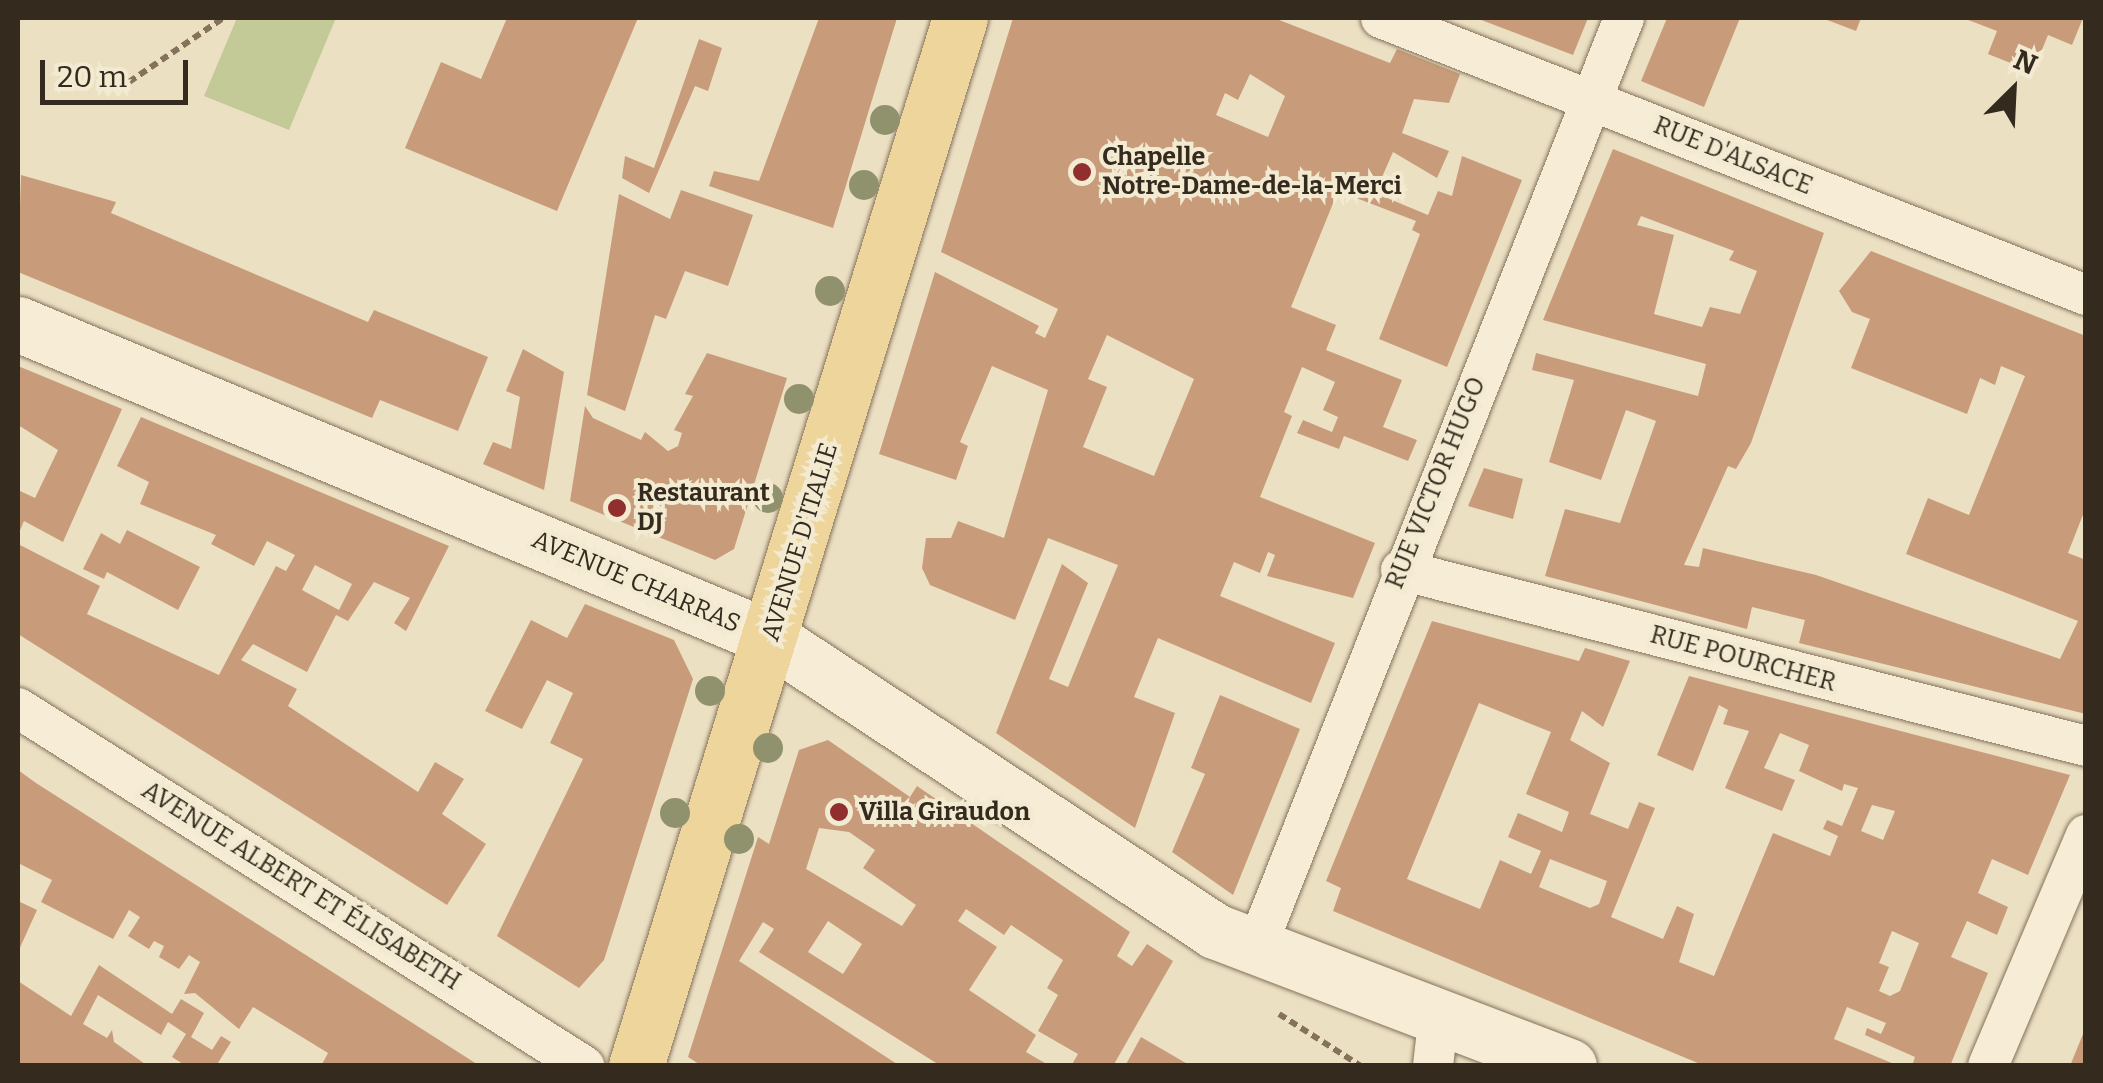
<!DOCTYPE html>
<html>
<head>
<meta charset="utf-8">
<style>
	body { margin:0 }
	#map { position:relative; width:2103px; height:1083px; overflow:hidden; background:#ece0c3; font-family:Bitter,serif }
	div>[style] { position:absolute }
	.green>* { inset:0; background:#c3c997 }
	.building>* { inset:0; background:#c89c7a }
	.path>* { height:6px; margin-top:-3px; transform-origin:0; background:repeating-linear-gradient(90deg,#85725b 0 8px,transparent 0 13px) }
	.roads { filter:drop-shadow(0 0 2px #85725b) drop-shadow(0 0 2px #85725b) }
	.street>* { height:40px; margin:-20px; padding:0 20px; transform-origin:20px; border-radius:20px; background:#f7edd6 }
	.secondary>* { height:55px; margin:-27.5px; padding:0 27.5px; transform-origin:27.5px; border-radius:27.5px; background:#f7edd6 }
	.primary>* { height:55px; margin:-27.5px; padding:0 27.5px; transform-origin:27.5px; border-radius:27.5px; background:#edd59c }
	.trees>* { width:30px; height:30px; margin:-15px; border-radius:50%; background:#90916d }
	.dots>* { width:28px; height:28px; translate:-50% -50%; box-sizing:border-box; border:5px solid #f3ead2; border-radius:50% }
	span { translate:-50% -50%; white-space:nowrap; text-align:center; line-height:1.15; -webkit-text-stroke:8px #f3ead2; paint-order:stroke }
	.street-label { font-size:25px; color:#352a1e }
	.poi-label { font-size:25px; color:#352a1e; font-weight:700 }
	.left { translate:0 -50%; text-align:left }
	.frame { position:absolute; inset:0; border:20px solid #352a1e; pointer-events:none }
	.north { position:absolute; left:1963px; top:40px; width:100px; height:100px; -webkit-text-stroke:8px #f3ead2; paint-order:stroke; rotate:24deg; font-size:28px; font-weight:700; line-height:40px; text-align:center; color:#352a1e }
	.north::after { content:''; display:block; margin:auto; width:35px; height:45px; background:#352a1e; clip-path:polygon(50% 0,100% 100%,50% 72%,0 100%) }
	.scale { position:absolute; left:40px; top:60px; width:148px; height:45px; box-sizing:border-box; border:5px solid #352a1e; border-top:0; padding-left:12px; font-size:30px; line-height:35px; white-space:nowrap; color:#352a1e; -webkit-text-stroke:8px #f3ead2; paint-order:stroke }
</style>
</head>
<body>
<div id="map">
	<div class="green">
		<i style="clip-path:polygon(237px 18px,336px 18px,289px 130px,204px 96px)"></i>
	</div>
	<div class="building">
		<i style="clip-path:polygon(507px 18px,638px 18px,557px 211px,405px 148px,441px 62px,481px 79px)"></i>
		<i style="clip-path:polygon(819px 18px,897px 18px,833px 228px,709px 186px,714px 171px,759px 181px)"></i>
		<i style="clip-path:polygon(evenodd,1013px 18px,1274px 18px,1390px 63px,1397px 49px,1460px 74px,1449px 103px,1414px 99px,1402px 133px,1449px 151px,1437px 178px,1393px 152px,1375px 193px,1428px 215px,1438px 191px,1452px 196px,1462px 156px,1522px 180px,1447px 367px,1379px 339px,1420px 234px,1412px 230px,1416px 221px,1338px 191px,1291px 307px,1336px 325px,1326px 350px,1402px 380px,1383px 427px,1417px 440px,1408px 461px,1344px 436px,1339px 449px,1297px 433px,1303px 420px,1332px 432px,1338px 417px,1323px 410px,1335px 382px,1302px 367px,1284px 412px,1292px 416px,1260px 497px,1375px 543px,1353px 598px,1267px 576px,1275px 555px,1268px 552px,1260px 573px,1234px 562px,1220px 596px,1335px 643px,1311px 703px,1158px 638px,1134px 697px,1175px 713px,1135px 828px,996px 733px,1062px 564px,1088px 583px,1049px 679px,1068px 687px,1118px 565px,1048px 538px,1015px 620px,930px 585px,922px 568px,926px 538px,951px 538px,958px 521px,1004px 538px,1048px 390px,992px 366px,960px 442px,968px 446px,956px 480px,879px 454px,935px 272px,1039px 326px,1035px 333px,1045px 338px,1058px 309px,941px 252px,1013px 18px,1250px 74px,1285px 96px,1268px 137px,1216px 115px,1225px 93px,1238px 100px,1250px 74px,1013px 18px,1107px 335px,1194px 379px,1154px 476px,1083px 447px,1107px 387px,1088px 379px,1107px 335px)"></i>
		<i style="clip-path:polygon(1476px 18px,1588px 18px,1573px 55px)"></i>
		<i style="clip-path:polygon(1667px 18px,1740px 18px,1704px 107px,1641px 81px)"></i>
		<i style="clip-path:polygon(1822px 18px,1861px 18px,1856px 31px)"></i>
		<i style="clip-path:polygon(1963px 18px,2083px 18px,2072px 45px,2048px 35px,2033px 72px,1988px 54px,1997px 31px)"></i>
		<i style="clip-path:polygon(699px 39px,722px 48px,708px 91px,695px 86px,649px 193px,622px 178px,625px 156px,654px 168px)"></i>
		<i style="clip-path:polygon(evenodd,1613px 149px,1824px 233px,1751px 443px,1736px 469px,1728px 466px,1684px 565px,1699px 567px,1703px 548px,1816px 575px,2060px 659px,2078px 621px,1906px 554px,1928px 498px,1969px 515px,2025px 376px,2001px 366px,1995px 385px,1980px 378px,1967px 414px,1851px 368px,1870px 319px,1852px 312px,1839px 291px,1871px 251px,2086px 336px,2086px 507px,2068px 553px,2086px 560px,2086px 714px,1799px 643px,1805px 620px,1752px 607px,1747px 629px,1545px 576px,1565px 509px,1620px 523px,1656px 421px,1626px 410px,1601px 480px,1549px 462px,1574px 380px,1532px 370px,1536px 353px,1698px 396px,1706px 364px,1543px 320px,1613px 149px,1641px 216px,1734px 251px,1729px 260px,1757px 271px,1740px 314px,1710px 307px,1702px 327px,1654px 314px,1674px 235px,1637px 225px,1641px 216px)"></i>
		<i style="clip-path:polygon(21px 175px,116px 202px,111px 213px,368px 322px,374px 310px,488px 357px,458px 431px,380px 400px,372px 418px,18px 272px)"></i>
		<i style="clip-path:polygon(681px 190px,753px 215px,728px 286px,685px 271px,666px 319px,655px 315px,625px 411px,587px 395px,619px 194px,670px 219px)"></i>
		<i style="clip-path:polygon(523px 349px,564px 372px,544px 490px,483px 464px,493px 442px,511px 449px,520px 397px,506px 391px)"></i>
		<i style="clip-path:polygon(707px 353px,787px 378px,734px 549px,715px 560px,570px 501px,585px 406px,593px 418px,641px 440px,645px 432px,668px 451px,678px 446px,682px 433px,674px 430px,693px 396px,685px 394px)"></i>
		<i style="clip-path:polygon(18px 366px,122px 409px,63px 542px,24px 521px,18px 535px,18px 490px,35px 498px,58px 450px,18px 425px)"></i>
		<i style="clip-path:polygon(evenodd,141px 417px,449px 546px,406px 631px,394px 623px,410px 598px,374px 582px,348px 621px,336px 615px,307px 672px,253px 644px,241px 660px,297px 689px,288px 706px,418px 792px,435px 762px,464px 779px,442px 814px,486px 844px,447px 905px,18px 634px,18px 544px,100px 586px,87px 614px,219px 675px,276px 566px,286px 571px,295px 555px,267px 541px,254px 566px,211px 544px,216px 535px,140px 504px,149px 482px,117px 466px,141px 417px,315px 565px,352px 584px,339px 610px,302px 590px,315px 565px)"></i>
		<i style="clip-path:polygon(1484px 468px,1523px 479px,1513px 519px,1468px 506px)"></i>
		<i style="clip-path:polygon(127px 530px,200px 567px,178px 610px,107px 572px,104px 579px,83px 569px,101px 533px,120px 544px)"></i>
		<i style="clip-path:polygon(585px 604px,674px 640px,693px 679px,604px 960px,579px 988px,497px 936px,583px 759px,550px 743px,573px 693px,547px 680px,522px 729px,485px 711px,531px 620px,567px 638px)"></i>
		<i style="clip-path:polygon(evenodd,1432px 621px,1579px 661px,1585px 648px,1630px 661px,1603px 727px,1582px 711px,1570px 740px,1610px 763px,1590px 814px,1628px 829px,1639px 802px,1655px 808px,1611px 917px,1663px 939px,1677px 906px,1694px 914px,1679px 962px,1714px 976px,1773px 833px,1830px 856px,1838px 836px,1823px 829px,1827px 820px,1842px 826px,1858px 788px,1844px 784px,1842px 791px,1799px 771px,1809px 745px,1780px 733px,1764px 768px,1795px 780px,1782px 811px,1725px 788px,1749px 731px,1723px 724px,1728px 710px,1719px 705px,1693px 771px,1657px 755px,1689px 676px,2070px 775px,2028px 875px,1992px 859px,1978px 893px,2008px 907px,1997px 935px,1967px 921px,1951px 957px,1988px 973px,1950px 1066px,1912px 1066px,1915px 1057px,1865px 1035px,1867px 1028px,1881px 1034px,1886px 1023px,1847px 1007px,1834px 1039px,1899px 1066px,1705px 1066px,1333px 911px,1341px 888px,1326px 881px,1432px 621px,1479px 703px,1551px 732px,1526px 794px,1569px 812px,1562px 832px,1518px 813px,1508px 837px,1541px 851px,1531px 874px,1500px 860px,1480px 909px,1407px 879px,1479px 703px,1432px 621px,1872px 805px,1895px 811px,1883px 840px,1861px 831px,1872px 805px,1432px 621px,1550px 859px,1607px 881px,1599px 904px,1590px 908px,1539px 887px,1550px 859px,1432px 621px,1892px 931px,1919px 943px,1900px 991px,1890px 996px,1879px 991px,1889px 967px,1879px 963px,1892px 931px)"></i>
		<i style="clip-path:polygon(1220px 695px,1300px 729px,1233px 895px,1172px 852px,1205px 774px,1191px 768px)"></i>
		<i style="clip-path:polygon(evenodd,828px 740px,910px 797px,917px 786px,1130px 932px,1117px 956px,1132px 966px,1147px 944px,1173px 961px,1113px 1066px,1071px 1066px,1078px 1054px,1038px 1031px,1058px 995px,1047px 988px,1063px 960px,1011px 925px,1004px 935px,966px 909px,958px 921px,997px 947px,969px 990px,1036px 1035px,1026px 1052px,1050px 1066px,941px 1066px,759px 952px,774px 929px,763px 922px,739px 961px,900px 1066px,702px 1066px,688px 1057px,758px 837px,769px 844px,799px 750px,828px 740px,819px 828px,849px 832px,875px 850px,863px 868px,916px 905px,902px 926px,806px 869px,819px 828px,828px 740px,828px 921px,862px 944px,843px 974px,808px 952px,828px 921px)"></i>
		<i style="clip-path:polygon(18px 770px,36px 783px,480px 1066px,321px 1066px,328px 1053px,253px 1007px,239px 1029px,195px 993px,184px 994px,200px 962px,189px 955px,179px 969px,159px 957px,164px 946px,154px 941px,149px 949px,128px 936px,140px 917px,129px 910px,113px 939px,41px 902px,52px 880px,18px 863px)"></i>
		<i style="clip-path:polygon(18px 901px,37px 910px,18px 952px)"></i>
		<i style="clip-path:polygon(99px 965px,172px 1014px,181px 999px,204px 1013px,191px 1037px,212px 1050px,221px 1036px,231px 1042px,216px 1066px,186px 1066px,172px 1057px,186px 1034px,168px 1022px,161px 1035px,98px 995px,83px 1024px,107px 1038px,112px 1030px,114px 1042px,148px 1066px,18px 1066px,18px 981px,71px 1016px)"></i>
		<i style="clip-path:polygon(2085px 1029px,2086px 1066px,2070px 1066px)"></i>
		<i style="clip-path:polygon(1141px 1037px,1191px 1066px,1125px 1066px)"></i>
	</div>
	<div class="path">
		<i style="left:129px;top:82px;width:114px;rotate:-34.2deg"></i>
		<i style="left:1279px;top:1014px;width:97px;rotate:32.4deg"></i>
	</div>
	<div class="roads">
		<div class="street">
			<i style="left:1381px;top:18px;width:757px;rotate:21.45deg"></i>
			<i style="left:1401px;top:570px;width:707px;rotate:14.41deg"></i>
			<i style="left:18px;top:708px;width:670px;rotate:32.31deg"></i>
			<i style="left:1255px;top:951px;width:1003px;rotate:-68.42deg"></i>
			<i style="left:1433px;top:1066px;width:53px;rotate:-83.5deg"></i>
			<i style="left:1988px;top:1066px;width:251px;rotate:-67deg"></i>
		</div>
		<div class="secondary">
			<i style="left:18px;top:324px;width:815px;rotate:22.66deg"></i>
			<i style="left:770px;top:638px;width:533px;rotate:33.36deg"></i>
			<i style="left:1215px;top:931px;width:379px;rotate:20.9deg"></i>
		</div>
		<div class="primary">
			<i style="left:636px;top:1066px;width:1097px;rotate:-72.82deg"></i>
		</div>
	</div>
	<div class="trees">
		<i style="left:885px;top:120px"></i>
		<i style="left:864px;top:185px"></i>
		<i style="left:830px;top:291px"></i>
		<i style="left:799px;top:399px"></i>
		<i style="left:768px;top:498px"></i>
		<i style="left:710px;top:691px"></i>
		<i style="left:768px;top:748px"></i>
		<i style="left:675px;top:813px"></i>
		<i style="left:739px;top:839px"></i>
	</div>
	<div class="dots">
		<i style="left:1082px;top:172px;background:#912e2e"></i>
		<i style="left:617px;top:508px;background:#912e2e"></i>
		<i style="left:839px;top:812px;background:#912e2e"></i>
	</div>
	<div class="street-label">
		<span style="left:1733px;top:156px;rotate:22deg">RUE D'ALSACE</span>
		<span style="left:1436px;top:483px;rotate:-68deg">RUE VICTOR HUGO</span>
		<span style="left:800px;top:542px;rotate:-73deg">AVENUE D'ITALIE</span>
		<span style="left:636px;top:582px;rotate:23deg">AVENUE CHARRAS</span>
		<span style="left:1743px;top:659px;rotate:15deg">RUE POURCHER</span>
		<span style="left:301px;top:886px;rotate:32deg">AVENUE ALBERT ET ÉLISABETH</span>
	</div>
	<div class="poi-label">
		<span class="left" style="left:1102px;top:172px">Chapelle<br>Notre-Dame-de-la-Merci</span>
		<span class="left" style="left:637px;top:508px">Restaurant<br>DJ</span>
		<span class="left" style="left:859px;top:812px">Villa Giraudon</span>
	</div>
	<div class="frame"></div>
	<div class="north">N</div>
	<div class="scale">20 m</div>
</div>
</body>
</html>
